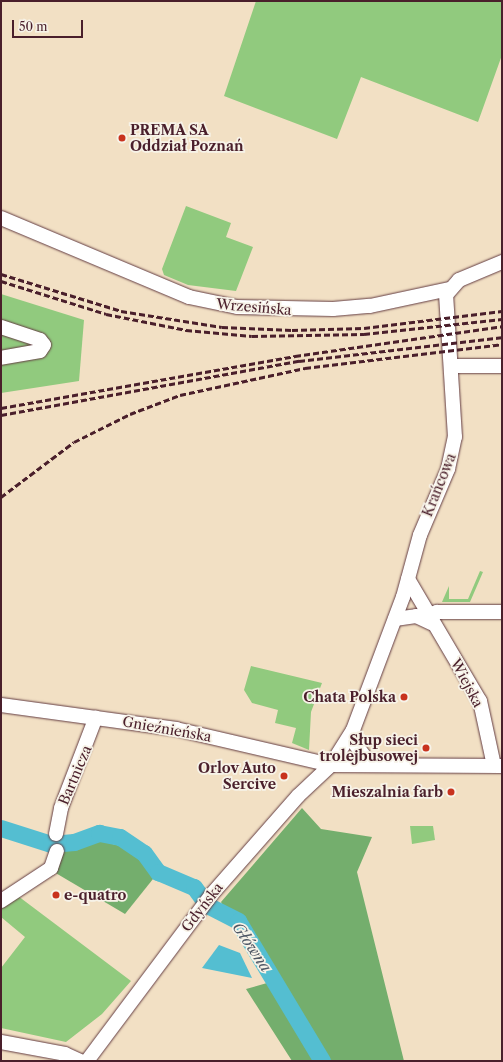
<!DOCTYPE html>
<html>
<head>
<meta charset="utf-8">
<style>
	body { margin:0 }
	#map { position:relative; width:503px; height:1062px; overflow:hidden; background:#f2e0c4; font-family:"Libre Caslon Text",serif }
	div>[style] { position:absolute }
	.green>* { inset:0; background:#91ca7e }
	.forest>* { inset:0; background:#74ae6d }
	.water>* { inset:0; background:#54bed1 }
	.river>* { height:17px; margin:-8.5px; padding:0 8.5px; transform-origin:8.5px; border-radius:8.5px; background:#54bed1 }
	.roads { filter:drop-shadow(0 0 1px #633c42) drop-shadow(0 0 1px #633c42) }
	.minor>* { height:14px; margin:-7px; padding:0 7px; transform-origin:7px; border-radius:7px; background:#fff }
	.rail>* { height:3px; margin-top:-1.5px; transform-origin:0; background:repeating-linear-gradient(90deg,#4a1f2b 0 6px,transparent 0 9px) }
	.dots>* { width:11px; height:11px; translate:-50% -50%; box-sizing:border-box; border:2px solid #f7f3e8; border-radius:50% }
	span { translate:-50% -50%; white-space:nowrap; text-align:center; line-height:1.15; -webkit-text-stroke:3.5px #f7f3e8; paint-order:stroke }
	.poi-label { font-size:14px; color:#4a1f2b; font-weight:700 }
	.left { translate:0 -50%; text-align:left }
	.right { translate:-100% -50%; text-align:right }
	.street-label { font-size:14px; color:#4a1f2b }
	.water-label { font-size:15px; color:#4e5765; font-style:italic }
	.frame { position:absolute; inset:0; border:2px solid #4a1f2b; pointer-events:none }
	.scale { position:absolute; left:12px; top:20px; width:71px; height:18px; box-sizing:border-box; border:2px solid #4a1f2b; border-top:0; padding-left:5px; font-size:12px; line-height:14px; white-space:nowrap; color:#4a1f2b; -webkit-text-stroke:3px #f7f3e8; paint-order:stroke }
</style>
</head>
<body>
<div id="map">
	<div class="green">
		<i style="clip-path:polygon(256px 1px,502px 1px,502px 55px,478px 122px,361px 77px,337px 139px,224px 96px)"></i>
		<i style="clip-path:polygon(186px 206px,231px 223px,226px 237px,253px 247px,236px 291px,188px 285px,164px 275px,162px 269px)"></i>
		<i style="clip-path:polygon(1px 294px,84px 320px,79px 381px,1px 393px)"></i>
		<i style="clip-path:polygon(480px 571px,483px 572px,470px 602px,442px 602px,449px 586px,449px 599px,468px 599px)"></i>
		<i style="clip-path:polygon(251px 666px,322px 683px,311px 712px,309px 750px,292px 743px,296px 728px,275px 723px,278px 710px,252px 703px,244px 690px)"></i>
		<i style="clip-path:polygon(410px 826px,433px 826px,435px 840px,412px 844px)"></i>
		<i style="clip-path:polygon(14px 893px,131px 981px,102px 1014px,66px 1042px,1px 1028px,1px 968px,25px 937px,1px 917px,1px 905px)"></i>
	</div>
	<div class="forest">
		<i style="clip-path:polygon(302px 808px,321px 829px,372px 837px,357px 872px,404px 1061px,292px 1061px,246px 989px,267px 983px,221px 902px)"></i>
		<i style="clip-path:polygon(89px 838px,132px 849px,157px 874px,125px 914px,54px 872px,64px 847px)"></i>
	</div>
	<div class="water">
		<i style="clip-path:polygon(219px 945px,240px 953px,252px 978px,202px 968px)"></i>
	</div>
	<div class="river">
		<i style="left:1px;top:828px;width:52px;rotate:17.7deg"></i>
		<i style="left:51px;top:844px;width:23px;rotate:-5deg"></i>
		<i style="left:74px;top:842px;width:27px;rotate:-20deg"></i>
		<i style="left:99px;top:833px;width:21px;rotate:11deg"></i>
		<i style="left:120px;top:837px;width:29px;rotate:34deg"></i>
		<i style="left:144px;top:853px;width:24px;rotate:54deg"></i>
		<i style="left:158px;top:872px;width:39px;rotate:23deg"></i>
		<i style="left:194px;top:887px;width:22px;rotate:54deg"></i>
		<i style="left:207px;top:905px;width:35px;rotate:27deg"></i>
		<i style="left:238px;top:921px;width:163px;rotate:59deg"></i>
	</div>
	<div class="roads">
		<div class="minor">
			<i style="left:1px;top:218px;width:204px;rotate:22.8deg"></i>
			<i style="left:189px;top:297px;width:49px;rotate:11.8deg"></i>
			<i style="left:237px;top:307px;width:96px;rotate:1.2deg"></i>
			<i style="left:333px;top:309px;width:37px;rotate:-5deg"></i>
			<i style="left:370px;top:306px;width:81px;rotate:-12.1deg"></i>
			<i style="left:1px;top:327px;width:41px;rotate:18.4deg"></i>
			<i style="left:40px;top:340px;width:6px;rotate:51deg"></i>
			<i style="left:44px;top:345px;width:7px;rotate:124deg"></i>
			<i style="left:40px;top:351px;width:40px;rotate:170deg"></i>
			<i style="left:452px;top:366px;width:50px"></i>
			<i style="left:408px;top:579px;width:142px;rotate:59.5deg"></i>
			<i style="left:480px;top:701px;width:66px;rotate:77.8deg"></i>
			<i style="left:423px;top:617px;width:15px;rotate:-20deg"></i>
			<i style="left:437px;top:612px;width:65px"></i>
			<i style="left:395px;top:619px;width:21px;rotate:-8deg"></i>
			<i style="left:416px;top:616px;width:17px;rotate:25deg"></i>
			<i style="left:1px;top:705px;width:177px;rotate:7.8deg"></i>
			<i style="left:176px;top:729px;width:159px;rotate:13.1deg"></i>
			<i style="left:331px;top:765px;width:171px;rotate:0.3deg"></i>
			<i style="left:371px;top:765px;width:25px;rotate:-127deg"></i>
			<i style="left:356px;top:745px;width:15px;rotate:-101deg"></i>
			<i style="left:353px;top:730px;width:142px;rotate:-69.4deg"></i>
			<i style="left:403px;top:597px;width:64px;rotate:-74.7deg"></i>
			<i style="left:420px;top:535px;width:72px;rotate:-67deg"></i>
			<i style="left:448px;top:469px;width:33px;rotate:-78deg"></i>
			<i style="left:455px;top:437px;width:142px;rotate:-93.6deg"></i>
			<i style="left:446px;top:295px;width:20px;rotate:-49deg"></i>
			<i style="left:459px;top:280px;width:47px;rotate:-22.7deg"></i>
			<i style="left:56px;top:834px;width:26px;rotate:-79deg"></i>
			<i style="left:61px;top:808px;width:97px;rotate:-69deg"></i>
			<i style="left:1px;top:901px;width:60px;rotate:-33.4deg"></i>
			<i style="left:51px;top:868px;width:18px;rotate:-71deg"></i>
			<i style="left:1px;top:1042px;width:65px;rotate:10.6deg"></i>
			<i style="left:65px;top:1054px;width:17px;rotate:25deg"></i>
			<i style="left:87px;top:1061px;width:207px;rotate:-53.2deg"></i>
			<i style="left:211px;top:895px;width:132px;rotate:-48.7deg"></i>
			<i style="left:298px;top:796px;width:45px;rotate:-43.2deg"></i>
			<i style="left:331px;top:765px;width:41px;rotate:-57.8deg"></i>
		</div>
	</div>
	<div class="rail">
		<i style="left:1px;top:274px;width:126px;rotate:17.1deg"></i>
		<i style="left:121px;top:311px;width:102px;rotate:9deg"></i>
		<i style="left:222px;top:327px;width:70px;rotate:2.5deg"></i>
		<i style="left:292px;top:330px;width:72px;rotate:-1.6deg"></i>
		<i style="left:364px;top:328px;width:139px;rotate:-7deg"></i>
		<i style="left:1px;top:281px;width:110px;rotate:17.4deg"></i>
		<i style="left:106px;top:314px;width:82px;rotate:11.3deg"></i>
		<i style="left:186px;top:330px;width:66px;rotate:5.2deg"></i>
		<i style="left:252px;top:336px;width:112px;rotate:-1deg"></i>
		<i style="left:364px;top:334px;width:139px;rotate:-6.2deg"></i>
		<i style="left:1px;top:408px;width:299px;rotate:-10deg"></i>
		<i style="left:295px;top:356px;width:209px;rotate:-8.2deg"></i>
		<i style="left:1px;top:415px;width:303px;rotate:-10.3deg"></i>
		<i style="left:299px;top:361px;width:204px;rotate:-6.7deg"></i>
		<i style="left:1px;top:497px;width:91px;rotate:-37deg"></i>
		<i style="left:74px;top:442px;width:63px;rotate:-26.6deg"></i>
		<i style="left:130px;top:414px;width:53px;rotate:-20.8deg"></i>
		<i style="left:180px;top:395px;width:128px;rotate:-12.2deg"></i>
		<i style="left:305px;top:368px;width:198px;rotate:-6.9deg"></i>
	</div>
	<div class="dots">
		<i style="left:122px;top:138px;background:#c8321e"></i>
		<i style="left:404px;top:697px;background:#c8321e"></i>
		<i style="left:426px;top:748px;background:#c8321e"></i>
		<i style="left:284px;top:776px;background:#c8321e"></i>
		<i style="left:451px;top:792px;background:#c8321e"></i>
		<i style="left:56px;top:895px;background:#c8321e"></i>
	</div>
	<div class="poi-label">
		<span class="left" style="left:130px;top:138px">PREMA SA<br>Oddział Poznań</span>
		<span class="right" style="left:396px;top:697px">Chata Polska</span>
		<span class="right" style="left:418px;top:748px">Słup sieci<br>trolejbusowej</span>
		<span class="right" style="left:276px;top:776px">Orlov Auto<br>Sercive</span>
		<span class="right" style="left:443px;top:792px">Mieszalnia farb</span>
		<span class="left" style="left:64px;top:895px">e-quatro</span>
	</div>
	<div class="street-label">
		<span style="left:254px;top:307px;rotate:5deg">Wrzesińska</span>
		<span style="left:439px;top:485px;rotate:-68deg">Krańcowa</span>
		<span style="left:467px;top:683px;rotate:62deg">Wiejska</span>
		<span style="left:167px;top:729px;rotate:10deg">Gnieźnieńska</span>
		<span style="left:75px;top:775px;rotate:-67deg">Bartnicza</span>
		<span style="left:202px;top:907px;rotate:-52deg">Gdyńska</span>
	</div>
	<div class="water-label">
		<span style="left:252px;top:947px;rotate:56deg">Główna</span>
	</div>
	<div class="frame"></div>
	<div class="scale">50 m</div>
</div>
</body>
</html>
